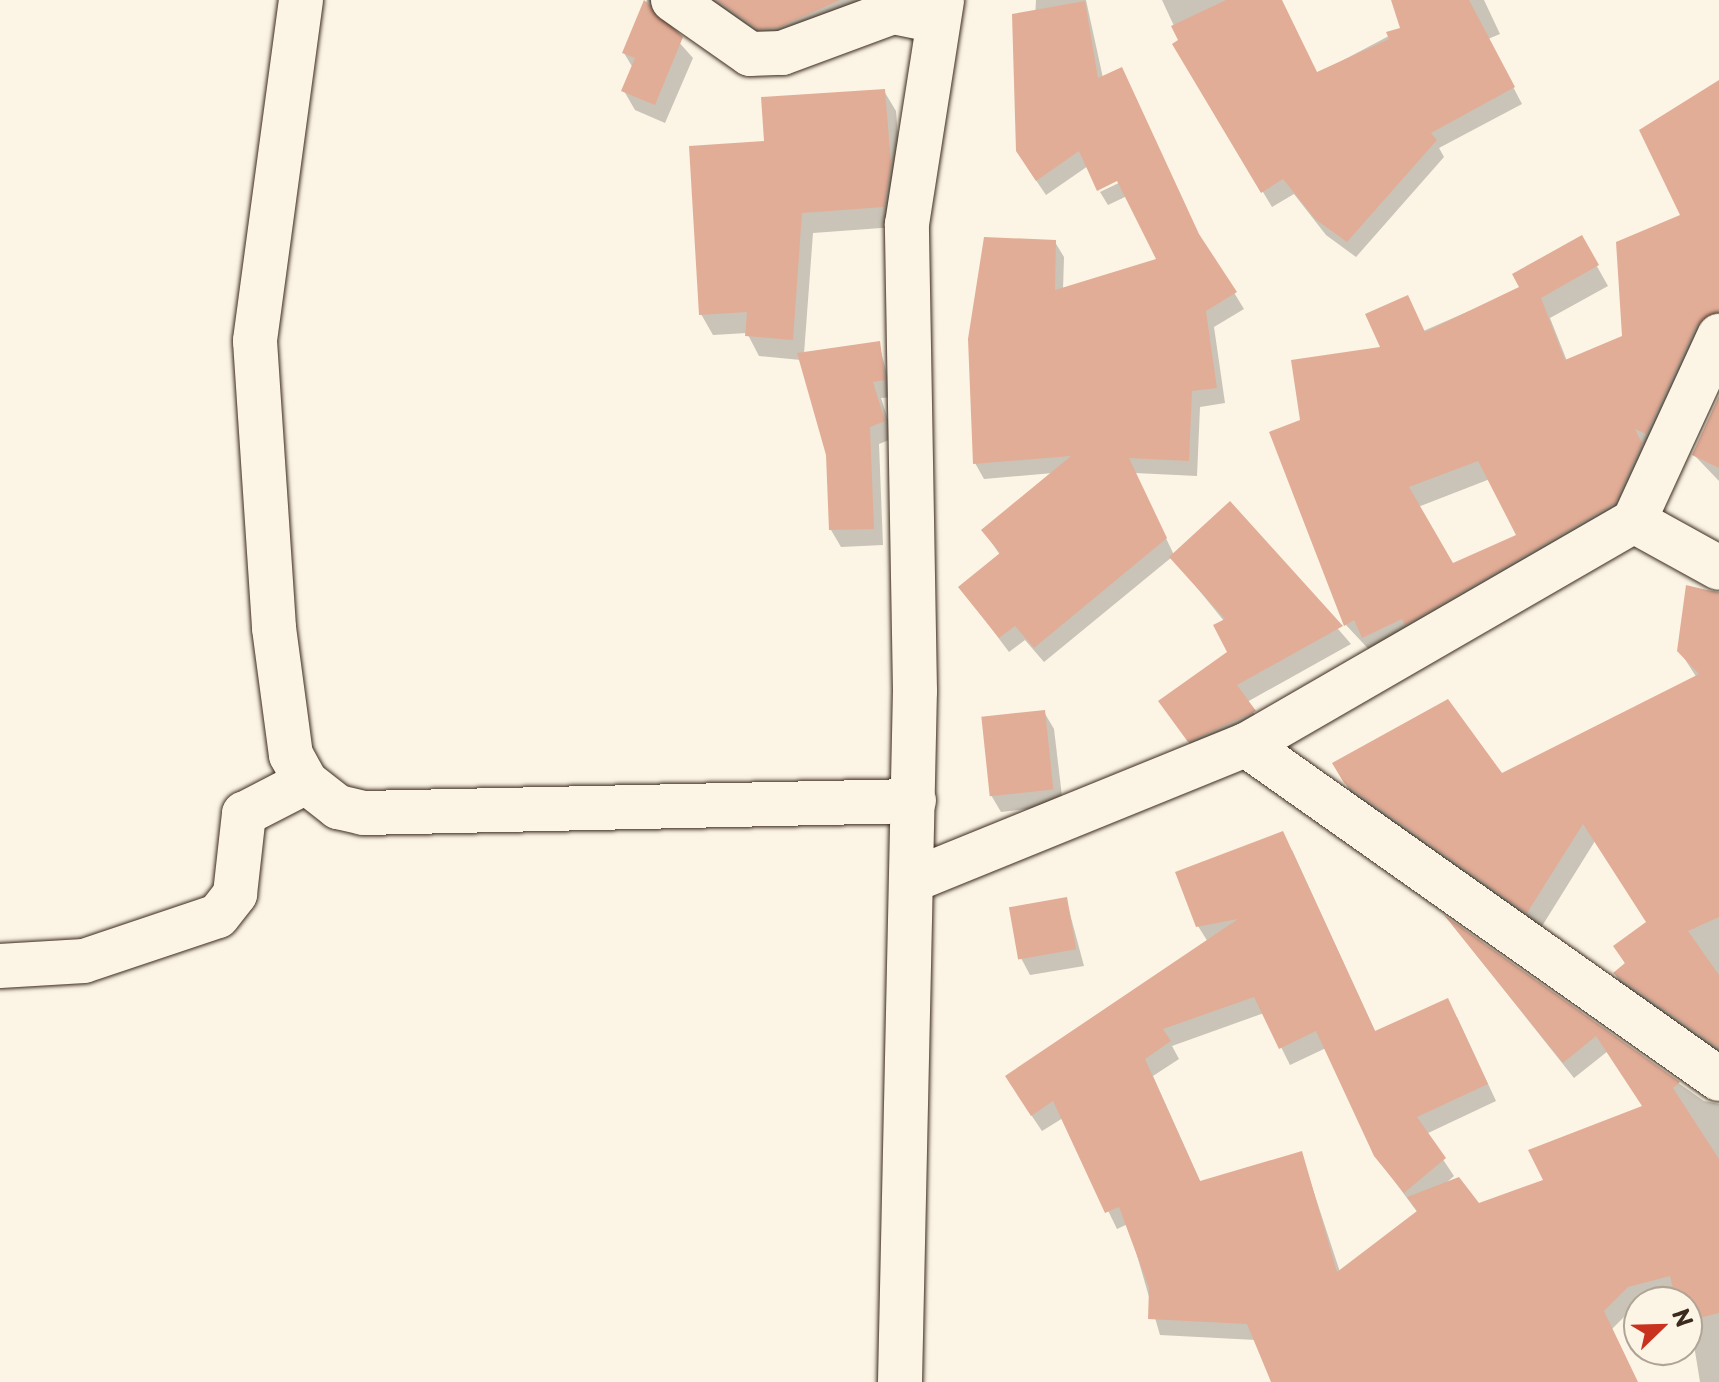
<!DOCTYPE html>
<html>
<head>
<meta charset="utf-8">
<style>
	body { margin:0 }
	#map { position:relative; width:1719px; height:1382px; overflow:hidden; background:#fcf5e5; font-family:"Playpen Sans",sans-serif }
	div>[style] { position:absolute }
	.shadow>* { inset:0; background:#0003 }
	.building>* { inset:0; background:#e2ad97; transform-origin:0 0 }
	.roads { filter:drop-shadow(0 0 2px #3b2a1e) drop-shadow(0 0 2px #3b2a1e) }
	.street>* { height:44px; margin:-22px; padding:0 22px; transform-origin:22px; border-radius:22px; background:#fcf5e5 }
	.secondary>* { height:44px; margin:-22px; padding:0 22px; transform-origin:22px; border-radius:22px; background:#fcf5e5 }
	span { translate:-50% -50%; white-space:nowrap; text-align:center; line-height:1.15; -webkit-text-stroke:6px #fcf5e5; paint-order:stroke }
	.north { position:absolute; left:1623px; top:1286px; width:80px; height:80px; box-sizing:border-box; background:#fcf5e5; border:2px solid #afa495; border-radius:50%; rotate:67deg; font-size:22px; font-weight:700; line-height:32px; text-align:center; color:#3b2a1e }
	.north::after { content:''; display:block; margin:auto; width:28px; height:36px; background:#c8321e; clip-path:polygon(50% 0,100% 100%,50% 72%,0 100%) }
</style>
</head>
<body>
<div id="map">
	<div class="shadow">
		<i style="clip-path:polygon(647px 0,670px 0,661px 22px,693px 58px,665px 123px,635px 110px,624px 91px,633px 68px,624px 53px)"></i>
		<i style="clip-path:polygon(702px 0,871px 0,770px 47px)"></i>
		<i style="clip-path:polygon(1036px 0,1086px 0,1103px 78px,1244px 309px,1214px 327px,1225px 403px,1200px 407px,1197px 476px,1135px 473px,1174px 555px,1230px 504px,1351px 644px,1247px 702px,1263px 728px,1199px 757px,1161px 701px,1230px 652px,1224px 621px,1172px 557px,1044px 662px,1025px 640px,1009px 652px,961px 588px,1000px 555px,984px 531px,1053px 473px,984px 479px,975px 463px,1055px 242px,1064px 257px,1063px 290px,1159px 260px,1127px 196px,1108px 205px,1100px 192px,1127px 179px,1088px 166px,1046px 195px,1027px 167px)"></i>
		<i style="clip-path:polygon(1162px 0,1281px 0,1317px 74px,1402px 29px,1393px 0,1484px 0,1500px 34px,1488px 39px,1522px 104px,1439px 148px,1444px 157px,1356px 257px,1326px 235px,1294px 194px,1272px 207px,1174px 44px,1181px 41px)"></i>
		<i style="clip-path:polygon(evenodd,1719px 83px,1719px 336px,1658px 452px,1643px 445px,1652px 464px,1625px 523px,1375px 656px,1346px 625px,1302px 422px,1382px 349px,1522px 288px,1581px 238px,1608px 286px,1550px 318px,1567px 361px,1625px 338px,1682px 216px,1719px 83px,1490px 479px,1519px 536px,1452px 566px,1418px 507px,1490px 479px)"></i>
		<i style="clip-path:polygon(884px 91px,896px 111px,902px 186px,895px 227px,813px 233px,804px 354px,879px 344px,893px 397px,881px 398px,894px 438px,879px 444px,883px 545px,841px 547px,831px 530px,828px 455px,801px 360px,759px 356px,747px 333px,713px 335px,701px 314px,766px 143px)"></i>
		<i style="clip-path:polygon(1719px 401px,1719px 481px,1694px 455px)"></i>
		<i style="clip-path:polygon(1687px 587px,1719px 592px,1719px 1058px,1626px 993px,1615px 974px,1626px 965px,1615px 947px,1648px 923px,1595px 841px,1539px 931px,1357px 803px,1334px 764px,1501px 775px,1697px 678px,1679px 650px)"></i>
		<i style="clip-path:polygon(1044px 712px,1054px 729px,1063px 805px,1001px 812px,991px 795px)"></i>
		<i style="clip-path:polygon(evenodd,1292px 850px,1376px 1033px,1457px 1017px,1496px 1101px,1426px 1134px,1454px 1176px,1446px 1183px,1478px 1206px,1546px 1181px,1644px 1107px,1608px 1051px,1574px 1078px,1450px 922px,1704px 1101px,1719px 1104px,1719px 1382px,1700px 1382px,1687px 1302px,1676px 1294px,1639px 1302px,1612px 1329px,1637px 1382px,1274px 1382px,1256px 1340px,1160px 1335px,1128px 1224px,1117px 1229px,1063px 1118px,1042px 1131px,1017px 1094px,1208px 942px,1198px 926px,1292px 850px,1264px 1013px,1290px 1065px,1326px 1048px,1375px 1155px,1418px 1213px,1340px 1272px,1301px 1153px,1201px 1183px,1153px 1076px,1179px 1059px,1172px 1046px,1264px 1013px)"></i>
		<i style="clip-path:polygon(1066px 899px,1084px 966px,1030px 975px,1021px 958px)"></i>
	</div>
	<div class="building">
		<i style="clip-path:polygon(644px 0,683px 37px,655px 105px,621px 91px,635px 58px,622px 53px)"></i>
		<i style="clip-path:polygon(717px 0,840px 0,777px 28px,758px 29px)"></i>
		<i style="clip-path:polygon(1226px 0,1282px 0,1317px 72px,1389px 39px,1386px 32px,1400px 28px,1391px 0,1469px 0,1515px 87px,1431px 133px,1437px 140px,1347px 242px,1315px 219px,1283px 179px,1261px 193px,1172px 44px,1178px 40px,1171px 26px)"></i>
		<i style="clip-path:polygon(1085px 1px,1098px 78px,1122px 67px,1199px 234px,1237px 292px,1206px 311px,1217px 388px,1192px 391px,1189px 461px,1129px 458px,1167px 538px,1034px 648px,1015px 626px,999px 638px,958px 587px,1000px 553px,981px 530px,1071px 456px,973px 464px,968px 339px,984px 237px,1056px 240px,1055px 290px,1156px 259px,1117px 181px,1097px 191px,1079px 151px,1036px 181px,1016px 151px,1012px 14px)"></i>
		<i style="clip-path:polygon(evenodd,1719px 80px,1719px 311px,1696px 326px,1646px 434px,1635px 429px,1642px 443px,1615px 503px,1405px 625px,1402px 619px,1362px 638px,1354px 620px,1344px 626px,1269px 432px,1300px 420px,1291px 360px,1380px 347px,1365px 314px,1408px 295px,1425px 332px,1519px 287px,1512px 274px,1582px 235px,1599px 265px,1541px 298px,1565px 360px,1622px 336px,1616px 242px,1680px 215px,1639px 130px,1719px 80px,1478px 461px,1516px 535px,1453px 563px,1409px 487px,1478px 461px)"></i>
		<i style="clip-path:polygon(885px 89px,891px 164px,884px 207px,802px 213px,793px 340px,745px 336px,747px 312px,699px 315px,689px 146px,764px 141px,761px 97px)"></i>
		<i style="clip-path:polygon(880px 341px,885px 380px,873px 382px,885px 421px,870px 427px,874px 529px,829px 530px,826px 455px,797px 353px)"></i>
		<i style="clip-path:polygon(1719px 396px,1719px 468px,1692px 455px)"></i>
		<i style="clip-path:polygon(1230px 501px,1343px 626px,1237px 685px,1256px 711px,1188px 742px,1158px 701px,1227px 652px,1213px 625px,1225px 619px,1169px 557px)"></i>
		<i style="clip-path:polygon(1686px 585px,1719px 593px,1719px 917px,1688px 931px,1719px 975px,1719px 1048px,1613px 973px,1625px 963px,1613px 946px,1646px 922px,1583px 824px,1527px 913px,1344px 783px,1332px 763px,1448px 699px,1502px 773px,1699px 674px,1677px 651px)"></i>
		<i style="left:1045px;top:710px;width:80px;height:64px;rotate:84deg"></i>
		<i style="clip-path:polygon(1283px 831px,1375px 1031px,1448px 998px,1488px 1084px,1417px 1117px,1446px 1158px,1404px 1193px,1374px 1156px,1316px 1031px,1279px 1049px,1254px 997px,1163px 1029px,1171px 1041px,1145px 1059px,1200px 1181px,1302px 1151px,1337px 1272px,1417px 1211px,1407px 1197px,1459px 1177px,1479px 1203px,1543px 1180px,1528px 1150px,1642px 1106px,1596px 1036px,1563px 1063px,1444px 915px,1680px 1082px,1673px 1088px,1719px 1159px,1719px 1313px,1687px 1321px,1687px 1302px,1676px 1302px,1670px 1276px,1628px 1287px,1604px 1311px,1638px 1382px,1271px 1382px,1247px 1324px,1148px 1319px,1149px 1288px,1119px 1207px,1105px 1213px,1053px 1101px,1031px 1116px,1005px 1076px,1238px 919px,1196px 927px,1175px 872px)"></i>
		<i style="left:1067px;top:897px;width:53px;height:59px;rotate:80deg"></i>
	</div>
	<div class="roads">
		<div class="street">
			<i style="left:301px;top:0;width:344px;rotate:97.7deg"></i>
			<i style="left:255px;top:341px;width:288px;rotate:86.2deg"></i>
			<i style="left:274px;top:628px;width:128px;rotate:82.4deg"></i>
			<i style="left:291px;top:755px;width:31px;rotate:61deg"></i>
			<i style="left:306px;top:782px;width:41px;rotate:38deg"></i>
			<i style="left:338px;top:807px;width:26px;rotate:13deg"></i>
			<i style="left:363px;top:813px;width:551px;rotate:-1.25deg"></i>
			<i style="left:673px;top:0;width:94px;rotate:35deg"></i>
			<i style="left:750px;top:54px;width:32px;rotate:-2deg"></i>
			<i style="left:782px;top:53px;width:118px;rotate:-20.3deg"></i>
			<i style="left:893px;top:12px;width:45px;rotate:11.6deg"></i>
			<i style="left:1634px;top:521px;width:97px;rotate:28.9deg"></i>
			<i style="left:1246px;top:745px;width:579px;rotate:35.23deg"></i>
			<i style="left:913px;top:880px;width:359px;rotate:-22.1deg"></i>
			<i style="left:1246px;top:745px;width:448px;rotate:-30deg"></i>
			<i style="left:1634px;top:521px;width:204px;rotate:-65.3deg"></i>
			<i style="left:0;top:966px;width:84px;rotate:-3.4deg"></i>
			<i style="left:84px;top:961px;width:141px;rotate:-18.6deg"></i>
			<i style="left:218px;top:916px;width:28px;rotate:-52deg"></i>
			<i style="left:235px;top:894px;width:81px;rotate:-83.6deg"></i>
			<i style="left:244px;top:814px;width:70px;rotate:-27.3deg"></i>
		</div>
		<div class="secondary">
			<i style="left:900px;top:1382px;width:691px;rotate:-88.76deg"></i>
			<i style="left:915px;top:691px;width:467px;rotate:-91deg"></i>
			<i style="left:907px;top:224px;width:227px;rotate:-81.1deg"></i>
		</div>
	</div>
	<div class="north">N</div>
</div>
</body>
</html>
